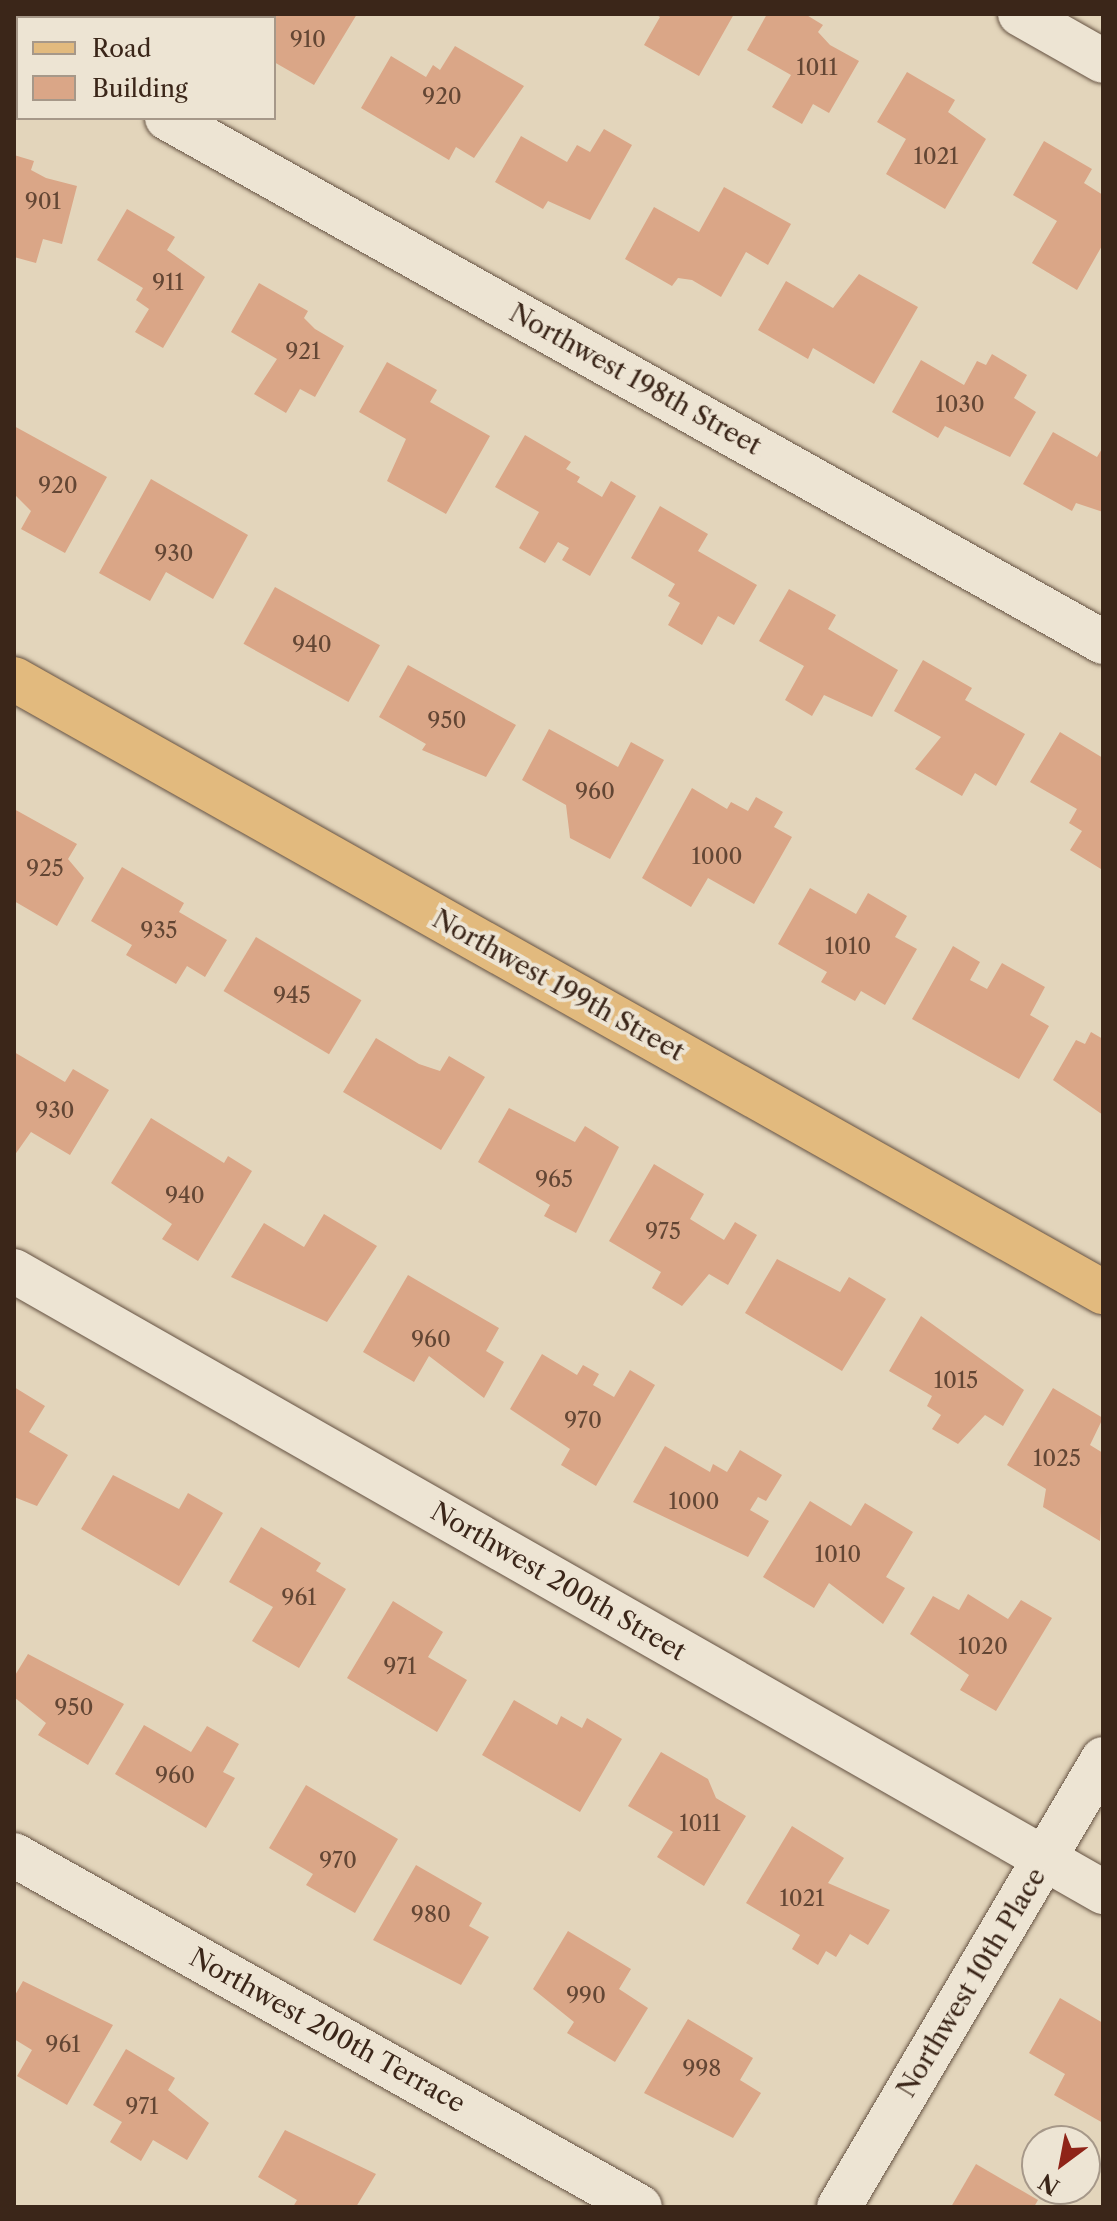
<!DOCTYPE html>
<html>
<head>
<meta charset="utf-8">
<style>
	body { margin:0 }
	#map { position:relative; width:1117px; height:2221px; overflow:hidden; background:#e3d5bb; font-family:"Libre Caslon Text",serif }
	div>[style] { position:absolute }
	.building>* { inset:0; background:#daa687; transform-origin:0 0 }
	.roads { filter:drop-shadow(0 0 2px #655242) drop-shadow(0 0 2px #655242) }
	.minor>* { height:44px; margin:-22px; padding:0 22px; transform-origin:22px; border-radius:22px; background:#ede4d3 }
	.primary>* { height:44px; margin:-22px; padding:0 22px; transform-origin:22px; border-radius:22px; background:#e2ba7e }
	span { translate:-50% -50%; white-space:nowrap; text-align:center; line-height:1.15; -webkit-text-stroke:8px #ede4d3; paint-order:stroke }
	.number-label { font-size:22px; color:#634634 }
	.number-label span { -webkit-text-stroke-width:0 }
	.street-label { font-size:26px; color:#3b2619 }
	.frame { position:absolute; inset:0; border:16px solid #3b2619; pointer-events:none }
	.legend { position:absolute; left:16px; top:16px; width:260px; height:104px; box-sizing:border-box; background:#ede4d3; border:2px solid #a69889; margin:0; padding:10px 14px; list-style:none; font-size:24px; color:#3b2619 }
	.legend li { display:flex; align-items:center; gap:16px; height:40px }
	.legend b { width:40px; border:2px solid #a69889 }
	.north { position:absolute; left:1021px; top:2125px; width:80px; height:80px; box-sizing:border-box; background:#ede4d3; border:2px solid #a69889; border-radius:50%; rotate:212deg; font-size:22px; font-weight:700; line-height:32px; text-align:center; color:#3b2619 }
	.north::after { content:''; display:block; margin:auto; width:28px; height:36px; background:#8f2418; clip-path:polygon(50% 0,100% 100%,50% 72%,0 100%) }
</style>
</head>
<body>
<div id="map">
	<div class="building">
		<i style="clip-path:polygon(239px 14px,357px 14px,314px 85px,274px 62px,274px 18px)"></i>
		<i style="clip-path:polygon(655px 14px,734px 14px,699px 76px,644px 45px,660px 17px)"></i>
		<i style="clip-path:polygon(767px 14px,805px 14px,823px 25px,818px 32px,830px 45px,859px 61px,829px 113px,813px 104px,802px 124px,772px 107px,791px 75px,747px 50px)"></i>
		<i style="clip-path:polygon(455px 46px,524px 86px,474px 158px,456px 147px,449px 160px,361px 108px,391px 56px,426px 77px,433px 65px,440px 70px)"></i>
		<i style="clip-path:polygon(907px 72px,955px 100px,948px 112px,986px 139px,945px 209px,886px 174px,906px 139px,877px 122px)"></i>
		<i style="clip-path:polygon(604px 129px,632px 145px,590px 220px,548px 201px,543px 209px,495px 182px,521px 136px,567px 162px,577px 145px,590px 152px)"></i>
		<i style="clip-path:polygon(1044px 141px,1092px 169px,1084px 183px,1103px 195px,1103px 244px,1077px 290px,1032px 263px,1057px 221px,1013px 195px)"></i>
		<i style="clip-path:polygon(14px 155px,34px 161px,31px 170px,46px 178px,77px 186px,62px 244px,43px 239px,36px 263px,14px 257px)"></i>
		<i style="clip-path:polygon(724px 187px,791px 224px,768px 265px,746px 252px,721px 297px,692px 280px,678px 278px,672px 286px,625px 259px,654px 207px,699px 232px)"></i>
		<i style="clip-path:polygon(127px 209px,175px 237px,167px 250px,205px 277px,163px 348px,135px 332px,149px 309px,136px 300px,143px 288px,97px 260px)"></i>
		<i style="clip-path:polygon(859px 274px,918px 307px,874px 384px,813px 348px,808px 359px,758px 330px,786px 281px,833px 308px)"></i>
		<i style="clip-path:polygon(259px 283px,308px 311px,304px 318px,315px 329px,344px 346px,315px 397px,300px 389px,286px 413px,254px 394px,277px 359px,231px 332px)"></i>
		<i style="clip-path:polygon(992px 354px,1027px 375px,1014px 398px,1036px 412px,1010px 457px,945px 426px,938px 438px,892px 412px,921px 360px,964px 385px,977px 361px,986px 365px)"></i>
		<i style="clip-path:polygon(387px 362px,437px 390px,430px 402px,490px 436px,446px 514px,387px 481px,406px 439px,359px 412px)"></i>
		<i style="clip-path:polygon(14px 426px,107px 477px,65px 553px,21px 529px,31px 511px,14px 494px)"></i>
		<i style="clip-path:polygon(1053px 432px,1097px 457px,1103px 447px,1103px 512px,1076px 503px,1072px 511px,1023px 484px)"></i>
		<i style="clip-path:polygon(525px 435px,571px 462px,566px 469px,580px 477px,577px 482px,602px 497px,611px 481px,636px 496px,590px 576px,562px 560px,569px 548px,558px 542px,545px 563px,519px 548px,539px 512px,495px 487px)"></i>
		<i style="clip-path:polygon(151px 479px,248px 535px,213px 599px,166px 572px,150px 601px,99px 573px)"></i>
		<i style="clip-path:polygon(660px 506px,708px 534px,698px 551px,757px 585px,734px 625px,718px 616px,702px 645px,668px 625px,680px 603px,668px 596px,675px 584px,631px 558px)"></i>
		<i style="left:275px;top:587px;width:120px;height:65px;rotate:29deg"></i>
		<i style="clip-path:polygon(789px 589px,836px 615px,828px 629px,898px 670px,872px 717px,824px 695px,812px 716px,785px 700px,804px 666px,759px 641px)"></i>
		<i style="clip-path:polygon(923px 660px,972px 688px,965px 700px,1025px 734px,996px 786px,975px 773px,962px 796px,915px 769px,941px 737px,894px 711px)"></i>
		<i style="clip-path:polygon(408px 665px,516px 725px,486px 777px,422px 750px,426px 744px,379px 717px)"></i>
		<i style="clip-path:polygon(549px 729px,618px 767px,631px 742px,664px 760px,610px 859px,570px 838px,566px 805px,522px 780px)"></i>
		<i style="clip-path:polygon(1060px 732px,1103px 758px,1101px 869px,1070px 850px,1082px 831px,1069px 823px,1077px 809px,1030px 782px)"></i>
		<i style="clip-path:polygon(692px 788px,727px 809px,731px 802px,748px 811px,756px 797px,783px 812px,774px 827px,792px 837px,754px 904px,708px 878px,691px 907px,642px 878px)"></i>
		<i style="clip-path:polygon(14px 809px,77px 844px,68px 859px,84px 878px,57px 926px,14px 901px)"></i>
		<i style="clip-path:polygon(122px 867px,184px 903px,179px 912px,227px 940px,205px 977px,187px 966px,176px 984px,126px 955px,132px 945px,91px 921px)"></i>
		<i style="clip-path:polygon(810px 888px,856px 914px,868px 893px,907px 916px,895px 937px,917px 949px,885px 1005px,861px 991px,855px 1001px,821px 982px,827px 972px,778px 944px)"></i>
		<i style="left:256px;top:937px;width:123px;height:63px;rotate:31deg"></i>
		<i style="clip-path:polygon(953px 946px,980px 962px,970px 980px,987px 989px,1002px 963px,1045px 987px,1030px 1015px,1049px 1026px,1019px 1079px,912px 1019px)"></i>
		<i style="clip-path:polygon(1091px 1032px,1103px 1039px,1103px 1115px,1053px 1080px,1076px 1040px,1085px 1044px)"></i>
		<i style="clip-path:polygon(376px 1038px,419px 1064px,440px 1071px,449px 1056px,485px 1077px,441px 1150px,343px 1092px)"></i>
		<i style="clip-path:polygon(14px 1052px,65px 1082px,73px 1069px,109px 1090px,70px 1155px,31px 1132px,14px 1156px)"></i>
		<i style="clip-path:polygon(509px 1108px,575px 1142px,585px 1126px,619px 1147px,576px 1233px,544px 1216px,550px 1205px,478px 1162px)"></i>
		<i style="clip-path:polygon(151px 1118px,224px 1163px,228px 1156px,252px 1171px,198px 1261px,162px 1239px,172px 1224px,111px 1183px)"></i>
		<i style="clip-path:polygon(654px 1164px,704px 1194px,690px 1219px,724px 1240px,735px 1222px,757px 1235px,728px 1285px,709px 1274px,682px 1306px,652px 1288px,661px 1272px,609px 1241px)"></i>
		<i style="clip-path:polygon(324px 1214px,377px 1246px,327px 1322px,231px 1277px,264px 1223px,304px 1247px)"></i>
		<i style="clip-path:polygon(777px 1259px,840px 1292px,849px 1277px,886px 1299px,842px 1371px,745px 1313px)"></i>
		<i style="clip-path:polygon(408px 1275px,499px 1328px,486px 1351px,504px 1362px,484px 1398px,429px 1356px,414px 1382px,363px 1352px)"></i>
		<i style="clip-path:polygon(921px 1316px,1024px 1390px,1003px 1426px,985px 1415px,958px 1444px,932px 1429px,941px 1415px,927px 1406px,932px 1396px,889px 1371px)"></i>
		<i style="clip-path:polygon(542px 1354px,577px 1375px,583px 1365px,599px 1374px,593px 1385px,614px 1397px,630px 1370px,655px 1385px,596px 1486px,561px 1465px,570px 1449px,510px 1409px)"></i>
		<i style="clip-path:polygon(14px 1387px,45px 1406px,29px 1432px,68px 1455px,37px 1506px,14px 1497px)"></i>
		<i style="clip-path:polygon(1053px 1388px,1103px 1418px,1090px 1445px,1103px 1453px,1100px 1541px,1043px 1507px,1046px 1489px,1007px 1465px)"></i>
		<i style="clip-path:polygon(665px 1446px,710px 1472px,713px 1464px,727px 1472px,740px 1450px,782px 1475px,766px 1501px,758px 1497px,750px 1510px,769px 1521px,748px 1557px,633px 1502px)"></i>
		<i style="clip-path:polygon(113px 1475px,179px 1509px,188px 1493px,223px 1513px,179px 1586px,81px 1529px)"></i>
		<i style="clip-path:polygon(810px 1501px,851px 1526px,865px 1503px,913px 1532px,886px 1577px,905px 1588px,883px 1624px,829px 1583px,814px 1608px,763px 1577px)"></i>
		<i style="clip-path:polygon(261px 1527px,321px 1563px,316px 1571px,346px 1589px,299px 1668px,252px 1641px,273px 1607px,229px 1582px)"></i>
		<i style="clip-path:polygon(968px 1594px,1008px 1619px,1021px 1600px,1052px 1618px,996px 1711px,960px 1690px,969px 1675px,910px 1634px,933px 1596px,959px 1610px)"></i>
		<i style="clip-path:polygon(393px 1601px,443px 1632px,428px 1657px,467px 1680px,437px 1732px,347px 1678px)"></i>
		<i style="clip-path:polygon(28px 1654px,124px 1704px,88px 1765px,38px 1735px,46px 1723px,14px 1697px,14px 1677px)"></i>
		<i style="clip-path:polygon(514px 1700px,557px 1725px,561px 1716px,582px 1728px,587px 1718px,622px 1739px,580px 1812px,482px 1755px)"></i>
		<i style="clip-path:polygon(144px 1725px,191px 1752px,207px 1726px,239px 1744px,223px 1772px,235px 1778px,206px 1828px,115px 1774px)"></i>
		<i style="clip-path:polygon(661px 1752px,708px 1779px,716px 1798px,746px 1816px,704px 1886px,657px 1857px,673px 1832px,628px 1806px)"></i>
		<i style="clip-path:polygon(306px 1785px,398px 1839px,355px 1913px,306px 1885px,313px 1874px,269px 1848px)"></i>
		<i style="clip-path:polygon(792px 1826px,844px 1858px,828px 1883px,890px 1910px,868px 1945px,850px 1934px,836px 1957px,826px 1951px,818px 1965px,792px 1949px,800px 1935px,746px 1903px)"></i>
		<i style="clip-path:polygon(416px 1865px,482px 1903px,469px 1926px,489px 1937px,461px 1985px,373px 1940px)"></i>
		<i style="clip-path:polygon(568px 1931px,631px 1969px,619px 1989px,648px 2008px,615px 2062px,567px 2033px,574px 2022px,533px 1989px)"></i>
		<i style="clip-path:polygon(23px 1981px,113px 2025px,67px 2105px,17px 2076px,32px 2050px,14px 2039px,14px 1997px)"></i>
		<i style="clip-path:polygon(1060px 1998px,1103px 2023px,1103px 2123px,1054px 2095px,1065px 2074px,1029px 2053px)"></i>
		<i style="clip-path:polygon(688px 2019px,753px 2058px,740px 2080px,761px 2093px,733px 2138px,644px 2093px)"></i>
		<i style="clip-path:polygon(126px 2049px,175px 2078px,168px 2090px,209px 2123px,187px 2160px,153px 2140px,141px 2161px,110px 2142px,122px 2122px,93px 2105px)"></i>
		<i style="clip-path:polygon(285px 2130px,376px 2174px,356px 2207px,293px 2207px,297px 2200px,258px 2177px)"></i>
		<i style="clip-path:polygon(976px 2164px,1038px 2200px,1034px 2207px,951px 2207px)"></i>
	</div>
	<div class="roads">
		<div class="minor">
			<i style="left:1020px;top:14px;width:95px;rotate:29.5deg"></i>
			<i style="left:14px;top:32px;width:5px;rotate:37deg"></i>
			<i style="left:167px;top:118px;width:1073px;rotate:29.24deg"></i>
			<i style="left:14px;top:1271px;width:1254px;rotate:29.69deg"></i>
			<i style="left:14px;top:1855px;width:718px;rotate:29.35deg"></i>
			<i style="left:839px;top:2207px;width:520px;rotate:-59.49deg"></i>
		</div>
		<div class="primary">
			<i style="left:14px;top:679px;width:1250px;rotate:29.38deg"></i>
		</div>
	</div>
	<div class="number-label">
		<span style="left:308px;top:40px">910</span>
		<span style="left:817px;top:68px">1011</span>
		<span style="left:442px;top:97px">920</span>
		<span style="left:936px;top:157px">1021</span>
		<span style="left:43px;top:202px">901</span>
		<span style="left:168px;top:283px">911</span>
		<span style="left:303px;top:352px">921</span>
		<span style="left:960px;top:405px">1030</span>
		<span style="left:58px;top:486px">920</span>
		<span style="left:174px;top:554px">930</span>
		<span style="left:312px;top:645px">940</span>
		<span style="left:447px;top:721px">950</span>
		<span style="left:595px;top:792px">960</span>
		<span style="left:717px;top:857px">1000</span>
		<span style="left:45px;top:869px">925</span>
		<span style="left:159px;top:931px">935</span>
		<span style="left:848px;top:947px">1010</span>
		<span style="left:292px;top:996px">945</span>
		<span style="left:55px;top:1111px">930</span>
		<span style="left:554px;top:1180px">965</span>
		<span style="left:185px;top:1196px">940</span>
		<span style="left:663px;top:1232px">975</span>
		<span style="left:431px;top:1340px">960</span>
		<span style="left:956px;top:1381px">1015</span>
		<span style="left:583px;top:1421px">970</span>
		<span style="left:1057px;top:1459px">1025</span>
		<span style="left:694px;top:1502px">1000</span>
		<span style="left:838px;top:1555px">1010</span>
		<span style="left:299px;top:1598px">961</span>
		<span style="left:983px;top:1647px">1020</span>
		<span style="left:400px;top:1667px">971</span>
		<span style="left:74px;top:1708px">950</span>
		<span style="left:175px;top:1776px">960</span>
		<span style="left:700px;top:1824px">1011</span>
		<span style="left:338px;top:1861px">970</span>
		<span style="left:802px;top:1899px">1021</span>
		<span style="left:431px;top:1915px">980</span>
		<span style="left:586px;top:1996px">990</span>
		<span style="left:63px;top:2045px">961</span>
		<span style="left:702px;top:2069px">998</span>
		<span style="left:142px;top:2107px">971</span>
	</div>
	<div class="street-label">
		<span style="left:635px;top:380px;rotate:29deg">Northwest 198th Street</span>
		<span style="left:558px;top:986px;rotate:29deg">Northwest 199th Street</span>
		<span style="left:558px;top:1582px;rotate:30deg">Northwest 200th Street</span>
		<span style="left:972px;top:1983px;rotate:-59deg">Northwest 10th Place</span>
		<span style="left:327px;top:2031px;rotate:29deg">Northwest 200th Terrace</span>
	</div>
	<div class="frame"></div>
	<ul class="legend">
	<li><b style="height:10px;background:#e2ba7e"></b>Road</li>
	<li><b style="height:22px;background:#daa687"></b>Building</li>
	</ul>
	<div class="north">N</div>
</div>
</body>
</html>
